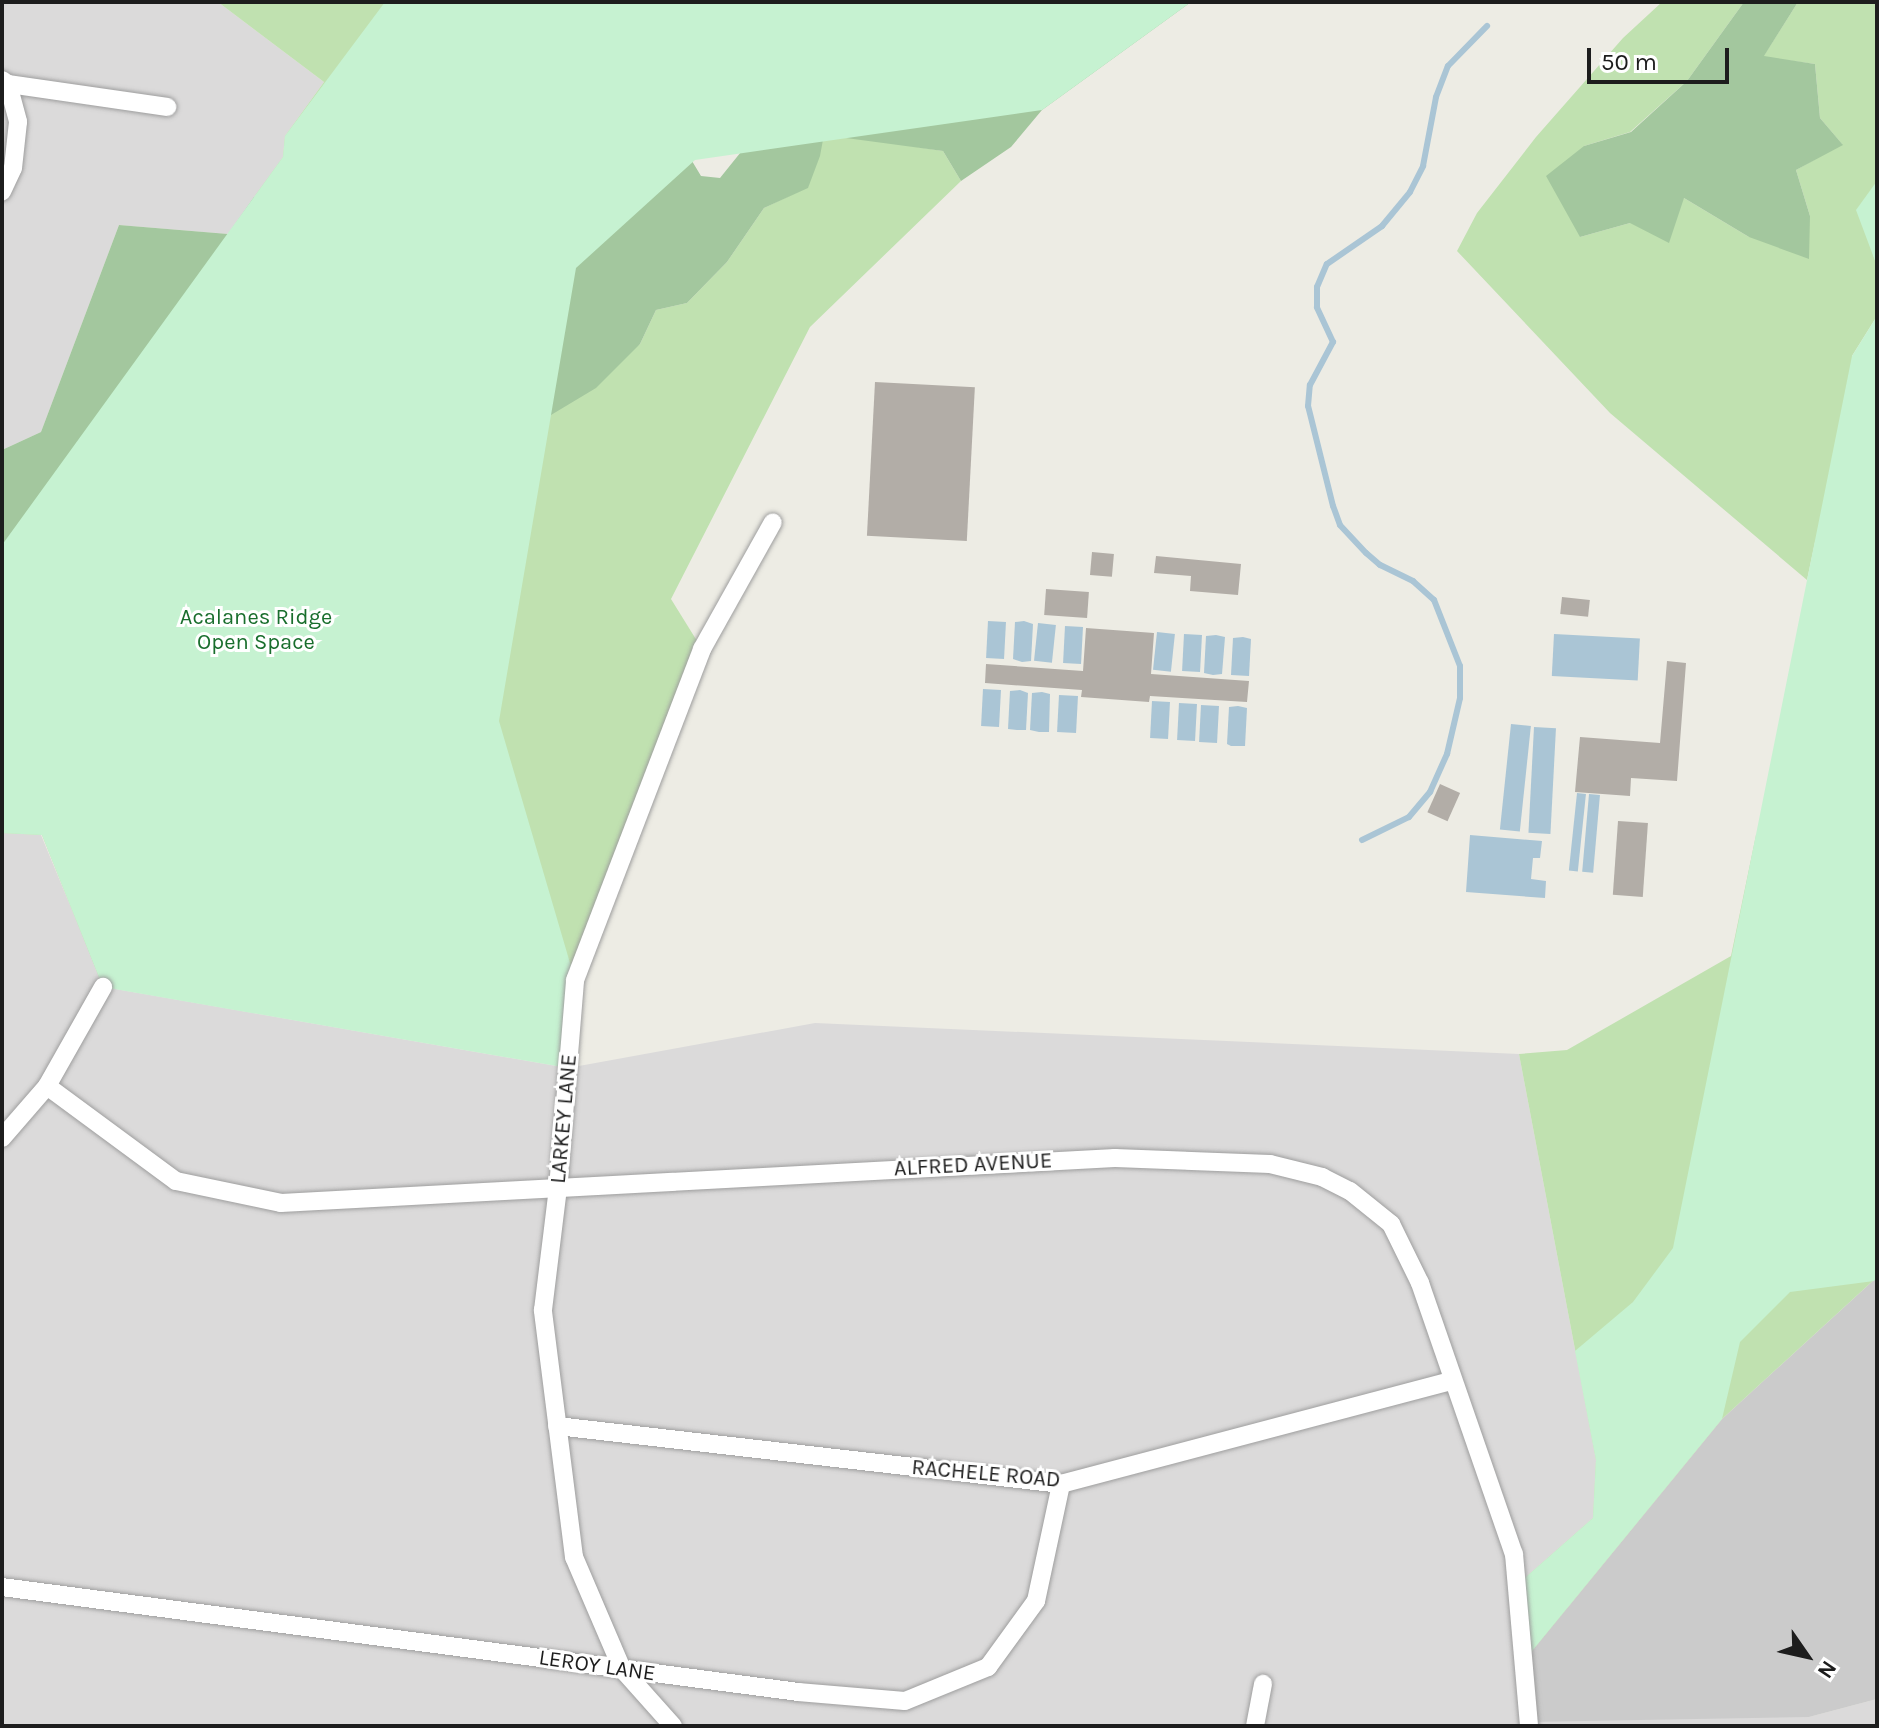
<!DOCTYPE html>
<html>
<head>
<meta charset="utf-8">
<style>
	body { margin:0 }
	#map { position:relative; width:1879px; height:1728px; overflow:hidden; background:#edece4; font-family:Karla,sans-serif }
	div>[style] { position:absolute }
	.residential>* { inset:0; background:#dbdada }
	.religious>* { inset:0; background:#cbcbcb }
	.grass>* { inset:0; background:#c0e1b0 }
	.forest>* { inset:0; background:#a3c79e }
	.park>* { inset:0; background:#c6f2d1 }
	.water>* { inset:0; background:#aac5d5; transform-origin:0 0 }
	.stream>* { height:6px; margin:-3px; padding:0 3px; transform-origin:3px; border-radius:3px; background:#aac5d5 }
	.building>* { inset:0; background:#b2ada7; transform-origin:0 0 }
	.roads { filter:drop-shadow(0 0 2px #9e9e9e) drop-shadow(0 0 2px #9e9e9e) }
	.minor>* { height:18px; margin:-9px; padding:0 9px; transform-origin:9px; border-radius:9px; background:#fff }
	span { translate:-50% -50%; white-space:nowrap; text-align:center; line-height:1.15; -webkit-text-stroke:6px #fff; paint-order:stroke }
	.park-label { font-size:22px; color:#196e2d }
	.street-label { font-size:22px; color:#1d1d1d }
	.frame { position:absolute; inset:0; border:4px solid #1d1d1d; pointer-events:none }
	.north { position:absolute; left:1767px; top:1616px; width:80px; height:80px; -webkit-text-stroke:6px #fff; paint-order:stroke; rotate:124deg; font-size:22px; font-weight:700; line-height:32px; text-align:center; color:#1d1d1d }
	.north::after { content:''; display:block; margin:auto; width:28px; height:36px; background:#1d1d1d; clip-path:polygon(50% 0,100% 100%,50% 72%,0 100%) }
	.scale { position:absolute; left:1587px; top:48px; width:142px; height:36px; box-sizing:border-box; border:4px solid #1d1d1d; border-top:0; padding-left:10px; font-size:24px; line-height:28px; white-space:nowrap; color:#1d1d1d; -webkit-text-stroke:6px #fff; paint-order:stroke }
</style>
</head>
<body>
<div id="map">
	<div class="residential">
		<i style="clip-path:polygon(2px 2px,218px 2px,324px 82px,285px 136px,283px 157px,228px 234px,119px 225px,41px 432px,2px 450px)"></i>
		<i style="clip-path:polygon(2px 833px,41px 835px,104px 987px,568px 1068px,815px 1023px,1519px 1054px,1596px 1460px,1593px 1518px,1517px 1585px,1809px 1717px,1877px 1699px,1877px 1726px,2px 1726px)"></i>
	</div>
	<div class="religious">
		<i style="clip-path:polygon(1877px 1277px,1877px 1699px,1809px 1717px,1528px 1722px,1523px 1662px,1722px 1419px)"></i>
	</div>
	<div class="grass">
		<i style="clip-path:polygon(218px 2px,391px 2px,403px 40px,254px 197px,283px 157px,285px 136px,324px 82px)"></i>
		<i style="clip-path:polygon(1662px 2px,1744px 2px,1687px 81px,1630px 132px,1584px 146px,1580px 237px,1630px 223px,1684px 198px,1749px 237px,1810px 216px,1796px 170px,1842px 144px,1820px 118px,1815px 64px,1763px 57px,1798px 2px,1877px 2px,1877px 244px,1872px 251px,1877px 266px,1877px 316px,1852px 356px,1876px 402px,1815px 542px,1807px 580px,1610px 413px,1457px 251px,1477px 213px,1536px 137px,1623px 38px)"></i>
		<i style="clip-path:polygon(830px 100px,911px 146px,943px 151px,961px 181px,810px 327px,671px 599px,702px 649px,575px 980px,103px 987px,42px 835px,2px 833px,314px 580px,640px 344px,656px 310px,687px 303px,727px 262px,764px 208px,808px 187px)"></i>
		<i style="clip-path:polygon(1756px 835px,1877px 1277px,1722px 1419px,1523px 1662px,1517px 1585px,1593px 1518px,1596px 1460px,1519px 1054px,1567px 1050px,1731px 956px)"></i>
	</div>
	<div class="forest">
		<i style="clip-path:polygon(evenodd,1191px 2px,1042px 110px,1011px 147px,961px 181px,943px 151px,846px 138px,830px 102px,820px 156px,808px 188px,764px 208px,727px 262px,687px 303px,656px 310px,640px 344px,596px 388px,526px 430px,2px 721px,2px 450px,41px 432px,119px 225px,228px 234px,254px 197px,1191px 2px,757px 132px,720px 178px,701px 176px,677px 136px,757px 132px)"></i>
		<i style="clip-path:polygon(1744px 2px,1798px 2px,1764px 56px,1815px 64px,1820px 118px,1843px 145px,1796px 170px,1810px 216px,1809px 259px,1749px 237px,1684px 198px,1669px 243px,1630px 223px,1580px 237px,1546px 176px,1584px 146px,1631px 132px,1687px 81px)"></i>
	</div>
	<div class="park">
		<i style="clip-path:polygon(385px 2px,1191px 2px,1042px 110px,695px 160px,576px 268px,499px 721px,575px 980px,568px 1068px,103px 987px,42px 835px,2px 833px,2px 545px,283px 157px,285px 136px)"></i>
		<i style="clip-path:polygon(1877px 181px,1877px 266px,1856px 210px)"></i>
		<i style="clip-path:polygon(1877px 316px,1877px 1277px,1874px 1281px,1790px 1292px,1740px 1342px,1722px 1419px,1523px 1662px,1517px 1585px,1593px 1518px,1596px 1460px,1575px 1351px,1633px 1302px,1673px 1248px,1852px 356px)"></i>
	</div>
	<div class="water">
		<i style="left:988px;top:621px;width:18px;height:37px;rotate:3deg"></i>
		<i style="clip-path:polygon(1024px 621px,1033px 624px,1031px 661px,1022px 662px,1013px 659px,1015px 622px)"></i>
		<i style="left:1038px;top:623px;width:18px;height:38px;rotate:6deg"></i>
		<i style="left:1065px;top:626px;width:18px;height:37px;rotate:3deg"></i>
		<i style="left:1157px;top:632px;width:18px;height:38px;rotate:6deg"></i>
		<i style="left:1184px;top:634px;width:18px;height:37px;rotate:3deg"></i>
		<i style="left:1554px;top:634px;width:86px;height:42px;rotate:3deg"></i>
		<i style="clip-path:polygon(1216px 635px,1225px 637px,1222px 674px,1213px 675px,1204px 673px,1206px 636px)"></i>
		<i style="clip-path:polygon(1243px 637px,1251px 639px,1249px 676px,1231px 675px,1233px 638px)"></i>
		<i style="left:983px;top:689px;width:18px;height:37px;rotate:3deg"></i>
		<i style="clip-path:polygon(1020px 690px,1028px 693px,1026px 730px,1017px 730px,1008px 729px,1010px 691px)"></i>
		<i style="clip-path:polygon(1042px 692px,1050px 694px,1049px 732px,1039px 732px,1030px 730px,1032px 693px)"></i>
		<i style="left:1059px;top:695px;width:19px;height:37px;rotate:3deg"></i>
		<i style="left:1152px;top:701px;width:18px;height:37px;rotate:3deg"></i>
		<i style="left:1179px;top:703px;width:18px;height:37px;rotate:3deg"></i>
		<i style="left:1201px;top:705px;width:18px;height:37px;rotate:3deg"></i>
		<i style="clip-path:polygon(1238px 706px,1247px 708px,1245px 746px,1231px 746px,1227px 744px,1229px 707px)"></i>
		<i style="left:1511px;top:724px;width:20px;height:106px;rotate:6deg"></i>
		<i style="left:1534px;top:727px;width:22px;height:106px;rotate:3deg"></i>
		<i style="left:1577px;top:793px;width:9px;height:78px;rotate:6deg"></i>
		<i style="left:1589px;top:794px;width:11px;height:78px;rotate:5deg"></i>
		<i style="clip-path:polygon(1470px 835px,1542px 841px,1540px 858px,1533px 858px,1531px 879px,1546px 881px,1545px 898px,1466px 892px)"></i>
	</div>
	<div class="stream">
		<i style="left:1362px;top:840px;width:52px;rotate:-26.1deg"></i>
		<i style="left:1409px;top:817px;width:33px;rotate:-50deg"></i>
		<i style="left:1430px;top:792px;width:42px;rotate:-65.9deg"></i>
		<i style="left:1447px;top:754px;width:57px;rotate:-76.9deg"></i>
		<i style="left:1460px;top:698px;width:32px;rotate:-90deg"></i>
		<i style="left:1460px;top:666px;width:71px;rotate:-111.5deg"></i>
		<i style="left:1434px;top:600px;width:28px;rotate:-138deg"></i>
		<i style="left:1413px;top:581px;width:37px;rotate:-154deg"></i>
		<i style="left:1380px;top:565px;width:18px;rotate:-139deg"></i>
		<i style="left:1366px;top:553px;width:38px;rotate:-133deg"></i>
		<i style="left:1340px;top:525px;width:20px;rotate:-110deg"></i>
		<i style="left:1333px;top:506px;width:103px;rotate:-104deg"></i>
		<i style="left:1308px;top:406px;width:21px;rotate:-85deg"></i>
		<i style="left:1310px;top:385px;width:49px;rotate:-61.9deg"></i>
		<i style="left:1333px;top:342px;width:38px;rotate:-115deg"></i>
		<i style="left:1317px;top:307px;width:20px;rotate:-90deg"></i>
		<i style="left:1317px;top:287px;width:25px;rotate:-67deg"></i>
		<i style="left:1327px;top:264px;width:67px;rotate:-34.6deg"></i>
		<i style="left:1382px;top:226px;width:44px;rotate:-50.5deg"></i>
		<i style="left:1410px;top:192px;width:29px;rotate:-63deg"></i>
		<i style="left:1423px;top:166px;width:70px;rotate:-79.3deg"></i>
		<i style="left:1436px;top:97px;width:33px;rotate:-69deg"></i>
		<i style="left:1448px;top:66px;width:56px;rotate:-45.7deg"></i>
	</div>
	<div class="building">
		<i style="left:875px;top:382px;width:100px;height:154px;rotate:3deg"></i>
		<i style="left:1092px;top:552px;width:22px;height:23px;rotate:5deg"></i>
		<i style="clip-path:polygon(1156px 556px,1241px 564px,1238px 595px,1190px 591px,1191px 576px,1154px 573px)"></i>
		<i style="left:1046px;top:589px;width:43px;height:26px;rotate:4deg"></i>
		<i style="left:1562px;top:597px;width:28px;height:17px;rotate:6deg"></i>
		<i style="clip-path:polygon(1086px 628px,1154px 633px,1151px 674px,1249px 681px,1247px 702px,1150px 696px,1149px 702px,1081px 697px,1082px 690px,985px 683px,986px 664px,1083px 671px)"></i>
		<i style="clip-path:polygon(1667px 661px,1686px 663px,1677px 781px,1631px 778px,1630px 796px,1575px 792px,1580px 737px,1660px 743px)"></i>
		<i style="left:1440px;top:784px;width:22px;height:31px;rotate:24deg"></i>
		<i style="left:1618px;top:821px;width:30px;height:74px;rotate:4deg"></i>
	</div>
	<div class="roads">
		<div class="minor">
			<i style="left:2px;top:80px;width:7px;rotate:34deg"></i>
			<i style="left:8px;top:84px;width:39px;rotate:75deg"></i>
			<i style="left:18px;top:122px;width:46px;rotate:96.2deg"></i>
			<i style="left:13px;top:168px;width:26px;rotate:115deg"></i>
			<i style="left:8px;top:84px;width:161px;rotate:8.2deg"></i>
			<i style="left:47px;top:1086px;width:160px;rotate:36.4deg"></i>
			<i style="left:176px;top:1181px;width:107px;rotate:11.8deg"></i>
			<i style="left:281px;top:1203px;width:835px;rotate:-3.09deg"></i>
			<i style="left:1115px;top:1158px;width:155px;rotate:2.2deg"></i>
			<i style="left:1270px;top:1164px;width:54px;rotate:14deg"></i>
			<i style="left:1322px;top:1177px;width:31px;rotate:27deg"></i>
			<i style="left:1350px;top:1191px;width:53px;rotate:38.8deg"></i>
			<i style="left:1391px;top:1224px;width:66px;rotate:63.8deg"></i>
			<i style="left:1420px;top:1283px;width:287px;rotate:70.9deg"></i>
			<i style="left:1514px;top:1554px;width:173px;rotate:85deg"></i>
			<i style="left:2px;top:1138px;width:69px;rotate:-49.1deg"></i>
			<i style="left:47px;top:1086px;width:114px;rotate:-60.5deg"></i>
			<i style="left:557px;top:1426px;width:507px;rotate:6.56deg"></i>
			<i style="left:1061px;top:1484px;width:404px;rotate:-14.8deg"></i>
			<i style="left:2px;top:1587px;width:803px;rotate:7.51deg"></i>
			<i style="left:798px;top:1692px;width:107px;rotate:4.8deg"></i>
			<i style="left:905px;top:1701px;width:90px;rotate:-22.3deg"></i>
			<i style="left:988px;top:1667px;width:82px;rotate:-54deg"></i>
			<i style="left:1036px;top:1601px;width:120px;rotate:-77.9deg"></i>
			<i style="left:673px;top:1726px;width:76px;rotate:-131.8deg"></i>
			<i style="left:622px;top:1669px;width:122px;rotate:-113.2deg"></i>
			<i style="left:574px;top:1557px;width:249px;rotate:-97.2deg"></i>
			<i style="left:543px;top:1310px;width:123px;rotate:-83deg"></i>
			<i style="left:558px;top:1188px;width:209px;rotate:-85.3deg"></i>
			<i style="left:575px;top:980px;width:355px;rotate:-69deg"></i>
			<i style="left:702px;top:649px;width:145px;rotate:-60.8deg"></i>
			<i style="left:1255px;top:1726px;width:43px;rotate:-79.2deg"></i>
		</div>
	</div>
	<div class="park-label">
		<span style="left:256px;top:630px">Acalanes Ridge<br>Open Space</span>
	</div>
	<div class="street-label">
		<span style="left:564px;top:1119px;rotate:-85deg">LARKEY LANE</span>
		<span style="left:973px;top:1165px;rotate:-3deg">ALFRED AVENUE</span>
		<span style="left:986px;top:1474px;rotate:5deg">RACHELE ROAD</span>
		<span style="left:597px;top:1666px;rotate:8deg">LEROY LANE</span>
	</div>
	<div class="frame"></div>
	<div class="north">N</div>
	<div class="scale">50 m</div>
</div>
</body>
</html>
